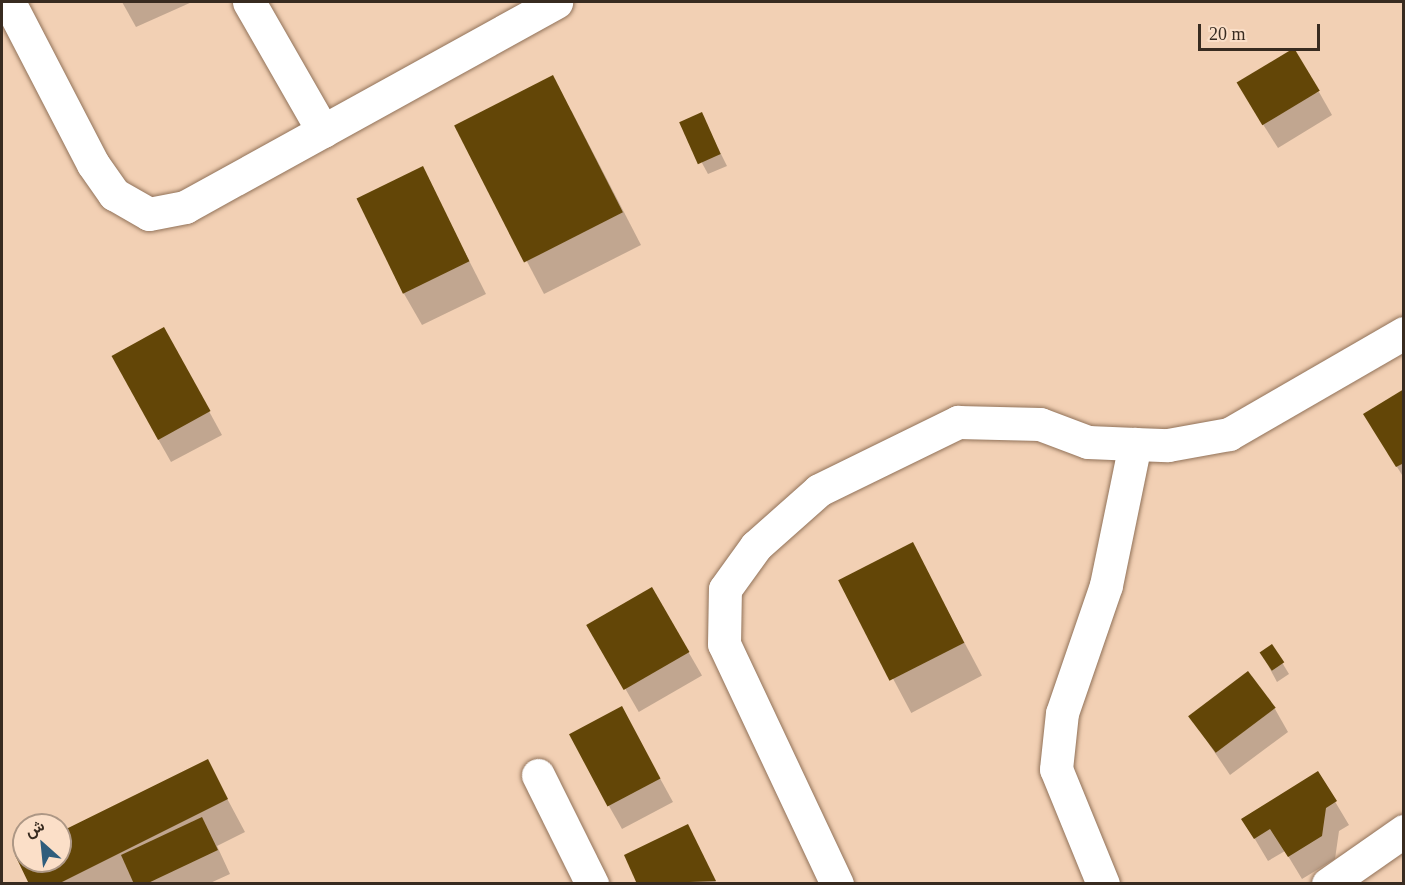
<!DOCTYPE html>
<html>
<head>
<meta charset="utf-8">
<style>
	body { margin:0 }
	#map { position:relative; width:1405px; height:885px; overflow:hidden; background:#f2d0b4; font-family:"Times New Roman",Vazirmatn,serif }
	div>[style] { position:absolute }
	.shadow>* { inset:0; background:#0003; transform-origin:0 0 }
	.building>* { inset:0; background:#634607; transform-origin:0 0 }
	.roads { filter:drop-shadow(0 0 2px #917259) drop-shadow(0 0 2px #917259) }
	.street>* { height:33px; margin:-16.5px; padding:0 16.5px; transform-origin:16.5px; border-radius:16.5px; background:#fff }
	span { translate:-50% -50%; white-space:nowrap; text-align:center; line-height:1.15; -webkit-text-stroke:6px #fbdfc8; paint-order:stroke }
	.frame { position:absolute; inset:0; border:3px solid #382b20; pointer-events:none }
	.north { position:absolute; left:12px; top:813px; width:60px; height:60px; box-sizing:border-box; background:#fbdfc8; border:2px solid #ad9785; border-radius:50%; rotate:333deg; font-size:16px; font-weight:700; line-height:24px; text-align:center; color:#382b20 }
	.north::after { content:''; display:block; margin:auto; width:21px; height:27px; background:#2f5d7c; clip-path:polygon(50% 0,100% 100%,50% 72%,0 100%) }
	.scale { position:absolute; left:1198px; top:24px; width:122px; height:27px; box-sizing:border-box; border:3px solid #382b20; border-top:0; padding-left:8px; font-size:18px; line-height:21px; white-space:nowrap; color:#382b20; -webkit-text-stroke:4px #fbdfc8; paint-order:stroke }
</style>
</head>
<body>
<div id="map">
	<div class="shadow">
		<i style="clip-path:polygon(122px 2px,192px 2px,136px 27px)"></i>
		<i style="clip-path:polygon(1319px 92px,1332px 115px,1278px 148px,1252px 107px)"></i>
		<i style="clip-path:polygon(571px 110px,641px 245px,544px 294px,456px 126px)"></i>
		<i style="clip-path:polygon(707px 126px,727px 166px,708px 174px,702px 163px)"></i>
		<i style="clip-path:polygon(422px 168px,486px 294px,422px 325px,403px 292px)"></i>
		<i style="clip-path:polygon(176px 351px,222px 435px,171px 462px,158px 439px)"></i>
		<i style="clip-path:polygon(1404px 391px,1404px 478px,1378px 437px)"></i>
		<i style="left:912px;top:544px;width:149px;height:80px;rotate:62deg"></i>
		<i style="left:652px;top:589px;width:100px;height:73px;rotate:60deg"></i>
		<i style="clip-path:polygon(1272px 646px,1289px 674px,1277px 682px,1261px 652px)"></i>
		<i style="clip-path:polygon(1275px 709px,1288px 732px,1230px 775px,1190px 716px)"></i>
		<i style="clip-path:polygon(634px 731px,673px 802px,622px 829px,609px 806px)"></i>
		<i style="clip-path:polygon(207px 761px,245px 832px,217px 846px,230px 874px,208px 884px,31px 884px,17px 855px,24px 852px,24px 861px,60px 861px,60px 834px)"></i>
		<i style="clip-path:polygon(1318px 773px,1349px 825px,1339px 831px,1335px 859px,1302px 879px,1285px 851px,1268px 861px,1243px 819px)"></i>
		<i style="clip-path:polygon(687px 826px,717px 884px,639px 884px)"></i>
	</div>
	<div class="building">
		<i style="left:1294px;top:48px;width:50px;height:67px;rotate:59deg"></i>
		<i style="left:553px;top:75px;width:154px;height:111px;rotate:63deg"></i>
		<i style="left:702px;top:112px;width:46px;height:25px;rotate:66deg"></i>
		<i style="left:423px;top:166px;width:106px;height:74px;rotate:64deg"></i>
		<i style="left:164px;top:327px;width:96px;height:60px;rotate:61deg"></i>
		<i style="clip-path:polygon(1404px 389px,1404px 463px,1396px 467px,1363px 414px)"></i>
		<i style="left:913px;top:542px;width:113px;height:84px;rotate:63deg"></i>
		<i style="left:652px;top:587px;width:75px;height:76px;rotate:60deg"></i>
		<i style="left:1272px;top:644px;width:22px;height:15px;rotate:56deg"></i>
		<i style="left:1248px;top:671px;width:46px;height:75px;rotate:53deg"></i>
		<i style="left:622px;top:706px;width:82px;height:60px;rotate:62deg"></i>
		<i style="clip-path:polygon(208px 759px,228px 799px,58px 884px,29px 884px,15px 855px,24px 850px,24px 861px,60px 861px,60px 832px)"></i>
		<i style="clip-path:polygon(1318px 771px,1337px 801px,1326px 808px,1322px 836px,1288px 857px,1270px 829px,1254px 839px,1241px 819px)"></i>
		<i style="clip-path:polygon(202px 817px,218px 850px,146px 884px,134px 884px,121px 855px)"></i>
		<i style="clip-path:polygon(688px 824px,716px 881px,637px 884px,624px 855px)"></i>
	</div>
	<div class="roads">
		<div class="street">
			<i style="left:9px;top:2px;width:182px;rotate:62.6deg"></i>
			<i style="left:93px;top:164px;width:37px;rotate:55deg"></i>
			<i style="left:114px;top:194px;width:40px;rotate:29.7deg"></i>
			<i style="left:149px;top:214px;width:37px;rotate:-11deg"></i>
			<i style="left:185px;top:207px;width:424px;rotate:-28.9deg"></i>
			<i style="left:249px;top:2px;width:149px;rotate:60.2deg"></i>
			<i style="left:538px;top:775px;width:122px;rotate:63.6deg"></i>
			<i style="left:837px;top:884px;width:265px;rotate:-115.2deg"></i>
			<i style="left:724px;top:644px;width:55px;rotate:-89deg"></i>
			<i style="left:725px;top:589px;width:53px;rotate:-54.2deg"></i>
			<i style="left:756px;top:546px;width:84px;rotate:-41.6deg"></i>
			<i style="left:819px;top:490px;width:155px;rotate:-26.1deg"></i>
			<i style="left:958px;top:422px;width:82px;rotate:1.4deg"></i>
			<i style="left:1040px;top:424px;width:51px;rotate:20.6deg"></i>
			<i style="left:1088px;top:442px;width:47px;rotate:2.4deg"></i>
			<i style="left:1135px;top:444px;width:33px;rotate:2deg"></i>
			<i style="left:1168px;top:445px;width:62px;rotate:-10.2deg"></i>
			<i style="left:1229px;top:434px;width:202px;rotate:-30deg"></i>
			<i style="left:1103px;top:884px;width:124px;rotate:-112.2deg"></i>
			<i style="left:1056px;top:769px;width:56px;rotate:-83.9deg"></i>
			<i style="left:1062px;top:713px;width:135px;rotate:-71deg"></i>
			<i style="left:1106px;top:585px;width:144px;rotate:-78.4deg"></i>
			<i style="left:1328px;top:884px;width:93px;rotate:-34.9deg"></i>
		</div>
	</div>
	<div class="frame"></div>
	<div class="north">ش</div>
	<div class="scale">20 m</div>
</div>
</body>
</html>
